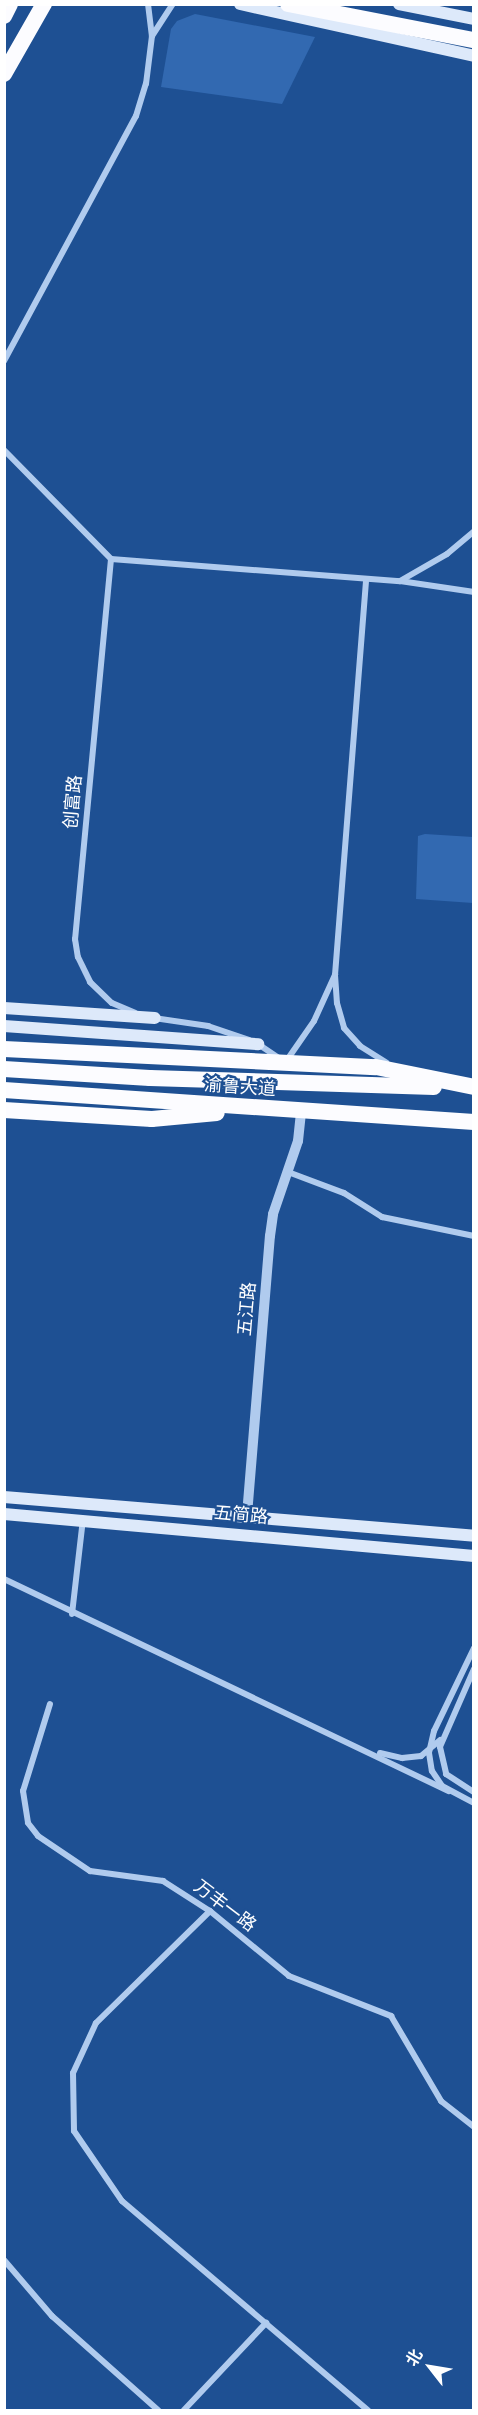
<!DOCTYPE html>
<html>
<head>
<meta charset="utf-8">
<style>
	body { margin:0 }
	#map { position:relative; width:478px; height:2415px; overflow:hidden; background:#1e5093; font-family:"Public Sans","Noto Sans SC",sans-serif }
	div>[style] { position:absolute }
	.green>* { inset:0; background:#3269b1 }
	.minor>* { height:6px; margin:-3px; padding:0 3px; transform-origin:3px; border-radius:3px; background:#b0cbee }
	.tertiary>* { height:10px; margin:-5px; padding:0 5px; transform-origin:5px; border-radius:5px; background:#b0cbee }
	.secondary>* { height:12px; margin:-6px; padding:0 6px; transform-origin:6px; border-radius:6px; background:#dde9fa }
	.trunk>* { height:16px; margin:-8px; padding:0 8px; transform-origin:8px; border-radius:8px; background:#fcfcff }
	span { translate:-50% -50%; white-space:nowrap; text-align:center; line-height:1.15; -webkit-text-stroke:4.5px #1e5093; paint-order:stroke }
	.street-label { font-size:18px; color:#fff }
	.frame { position:absolute; inset:0; border:6px solid #fff; pointer-events:none }
	.north { position:absolute; left:400px; top:2337px; width:60px; height:60px; -webkit-text-stroke:4px #1e5093; paint-order:stroke; rotate:301deg; font-size:16px; font-weight:700; line-height:24px; text-align:center; color:#fff }
	.north::after { content:''; display:block; margin:auto; width:21px; height:27px; background:#fff; clip-path:polygon(50% 0,100% 100%,50% 72%,0 100%) }
</style>
</head>
<body>
<div id="map">
	<div class="green">
		<i style="clip-path:polygon(195px 14px,315px 37px,282px 104px,161px 87px,171px 29px,177px 21px)"></i>
		<i style="clip-path:polygon(425px 834px,473px 837px,473px 903px,416px 899px,418px 836px)"></i>
	</div>
	<div class="minor">
		<i style="left:148px;top:4px;width:32px;rotate:83deg"></i>
		<i style="left:152px;top:36px;width:38px;rotate:-57deg"></i>
		<i style="left:4px;top:361px;width:278px;rotate:-61.7deg"></i>
		<i style="left:136px;top:116px;width:34px;rotate:-73deg"></i>
		<i style="left:146px;top:84px;width:48px;rotate:-82.9deg"></i>
		<i style="left:4px;top:450px;width:153px;rotate:45.5deg"></i>
		<i style="left:111px;top:559px;width:382px;rotate:95.4deg"></i>
		<i style="left:75px;top:939px;width:18px;rotate:81deg"></i>
		<i style="left:78px;top:957px;width:28px;rotate:64deg"></i>
		<i style="left:90px;top:982px;width:30px;rotate:44deg"></i>
		<i style="left:112px;top:1003px;width:25px;rotate:23deg"></i>
		<i style="left:111px;top:559px;width:290px;rotate:4.4deg"></i>
		<i style="left:400px;top:581px;width:75px;rotate:8.5deg"></i>
		<i style="left:400px;top:581px;width:54px;rotate:-29.9deg"></i>
		<i style="left:447px;top:554px;width:35px;rotate:-40deg"></i>
		<i style="left:335px;top:975px;width:397px;rotate:-85.5deg"></i>
		<i style="left:154px;top:1018px;width:55px;rotate:8.4deg"></i>
		<i style="left:208px;top:1026px;width:43px;rotate:18.9deg"></i>
		<i style="left:258px;top:1044px;width:25px;rotate:34deg"></i>
		<i style="left:287px;top:1060px;width:47px;rotate:-55.3deg"></i>
		<i style="left:314px;top:1021px;width:51px;rotate:-65.5deg"></i>
		<i style="left:335px;top:975px;width:28px;rotate:86deg"></i>
		<i style="left:337px;top:1003px;width:26px;rotate:74deg"></i>
		<i style="left:344px;top:1028px;width:24px;rotate:48deg"></i>
		<i style="left:360px;top:1046px;width:31px;rotate:32deg"></i>
		<i style="left:288px;top:1172px;width:60px;rotate:20.6deg"></i>
		<i style="left:344px;top:1193px;width:45px;rotate:32.3deg"></i>
		<i style="left:382px;top:1217px;width:94px;rotate:11.7deg"></i>
		<i style="left:4px;top:1579px;width:493px;rotate:25.5deg"></i>
		<i style="left:72px;top:1614px;width:96px;rotate:-83.4deg"></i>
		<i style="left:474px;top:1648px;width:92px;rotate:115.7deg"></i>
		<i style="left:434px;top:1731px;width:23px;rotate:103deg"></i>
		<i style="left:429px;top:1753px;width:18px;rotate:81deg"></i>
		<i style="left:432px;top:1771px;width:18px;rotate:56deg"></i>
		<i style="left:442px;top:1786px;width:36px;rotate:28deg"></i>
		<i style="left:474px;top:1669px;width:85px;rotate:113.6deg"></i>
		<i style="left:440px;top:1747px;width:28px;rotate:77deg"></i>
		<i style="left:446px;top:1774px;width:33px;rotate:33deg"></i>
		<i style="left:50px;top:1704px;width:91px;rotate:107.2deg"></i>
		<i style="left:23px;top:1791px;width:32px;rotate:81deg"></i>
		<i style="left:28px;top:1823px;width:16px;rotate:52deg"></i>
		<i style="left:38px;top:1836px;width:63px;rotate:33.9deg"></i>
		<i style="left:90px;top:1871px;width:74px;rotate:7.8deg"></i>
		<i style="left:163px;top:1881px;width:56px;rotate:32.6deg"></i>
		<i style="left:210px;top:1911px;width:102px;rotate:39.4deg"></i>
		<i style="left:289px;top:1976px;width:110px;rotate:21.4deg"></i>
		<i style="left:391px;top:2016px;width:99px;rotate:59.5deg"></i>
		<i style="left:441px;top:2101px;width:42px;rotate:38.2deg"></i>
		<i style="left:380px;top:1753px;width:23px;rotate:13deg"></i>
		<i style="left:402px;top:1758px;width:19px;rotate:-6deg"></i>
		<i style="left:421px;top:1756px;width:25px;rotate:-40deg"></i>
		<i style="left:210px;top:1911px;width:160px;rotate:135.5deg"></i>
		<i style="left:96px;top:2023px;width:55px;rotate:114.7deg"></i>
		<i style="left:73px;top:2073px;width:58px;rotate:89deg"></i>
		<i style="left:74px;top:2131px;width:85px;rotate:55.6deg"></i>
		<i style="left:122px;top:2201px;width:323px;rotate:40.4deg"></i>
		<i style="left:4px;top:2260px;width:74px;rotate:49.4deg"></i>
		<i style="left:52px;top:2316px;width:142px;rotate:41.6deg"></i>
		<i style="left:184px;top:2410px;width:120px;rotate:-46.7deg"></i>
	</div>
	<div class="tertiary">
		<i style="left:247px;top:1515px;width:280px;rotate:-85.3deg"></i>
		<i style="left:270px;top:1236px;width:22px;rotate:-82deg"></i>
		<i style="left:273px;top:1214px;width:77px;rotate:-71.1deg"></i>
		<i style="left:298px;top:1141px;width:30px;rotate:-84deg"></i>
	</div>
	<div class="secondary">
		<i style="left:240px;top:4px;width:240px;rotate:12.5deg"></i>
		<i style="left:399px;top:4px;width:76px;rotate:11.3deg"></i>
		<i style="left:4px;top:1008px;width:151px;rotate:3.8deg"></i>
		<i style="left:4px;top:1026px;width:255px;rotate:4.1deg"></i>
		<i style="left:4px;top:1497px;width:472px;rotate:4.7deg"></i>
		<i style="left:4px;top:1514px;width:472px;rotate:5.1deg"></i>
	</div>
	<div class="trunk">
		<i style="left:288px;top:4px;width:189px;rotate:11deg"></i>
		<i style="left:4px;top:16px;width:13px;rotate:-63deg"></i>
		<i style="left:4px;top:74px;width:81px;rotate:-60.3deg"></i>
		<i style="left:4px;top:1049px;width:372px;rotate:2.8deg"></i>
		<i style="left:376px;top:1067px;width:100px;rotate:11.5deg"></i>
		<i style="left:4px;top:1069px;width:146px;rotate:3.5deg"></i>
		<i style="left:150px;top:1078px;width:284px;rotate:1.8deg"></i>
		<i style="left:4px;top:1090px;width:471px;rotate:3.9deg"></i>
		<i style="left:4px;top:1110px;width:148px;rotate:3.5deg"></i>
		<i style="left:152px;top:1119px;width:65px;rotate:-5.3deg"></i>
	</div>
	<div class="street-label">
		<span style="left:73px;top:802px;rotate:-85deg">创富路</span>
		<span style="left:240px;top:1087px;rotate:4deg">渝鲁大道</span>
		<span style="left:247px;top:1309px;rotate:-85deg">五江路</span>
		<span style="left:241px;top:1515px;rotate:5deg">五简路</span>
		<span style="left:225px;top:1906px;rotate:37deg">万丰一路</span>
	</div>
	<div class="frame"></div>
	<div class="north">北</div>
</div>
</body>
</html>
